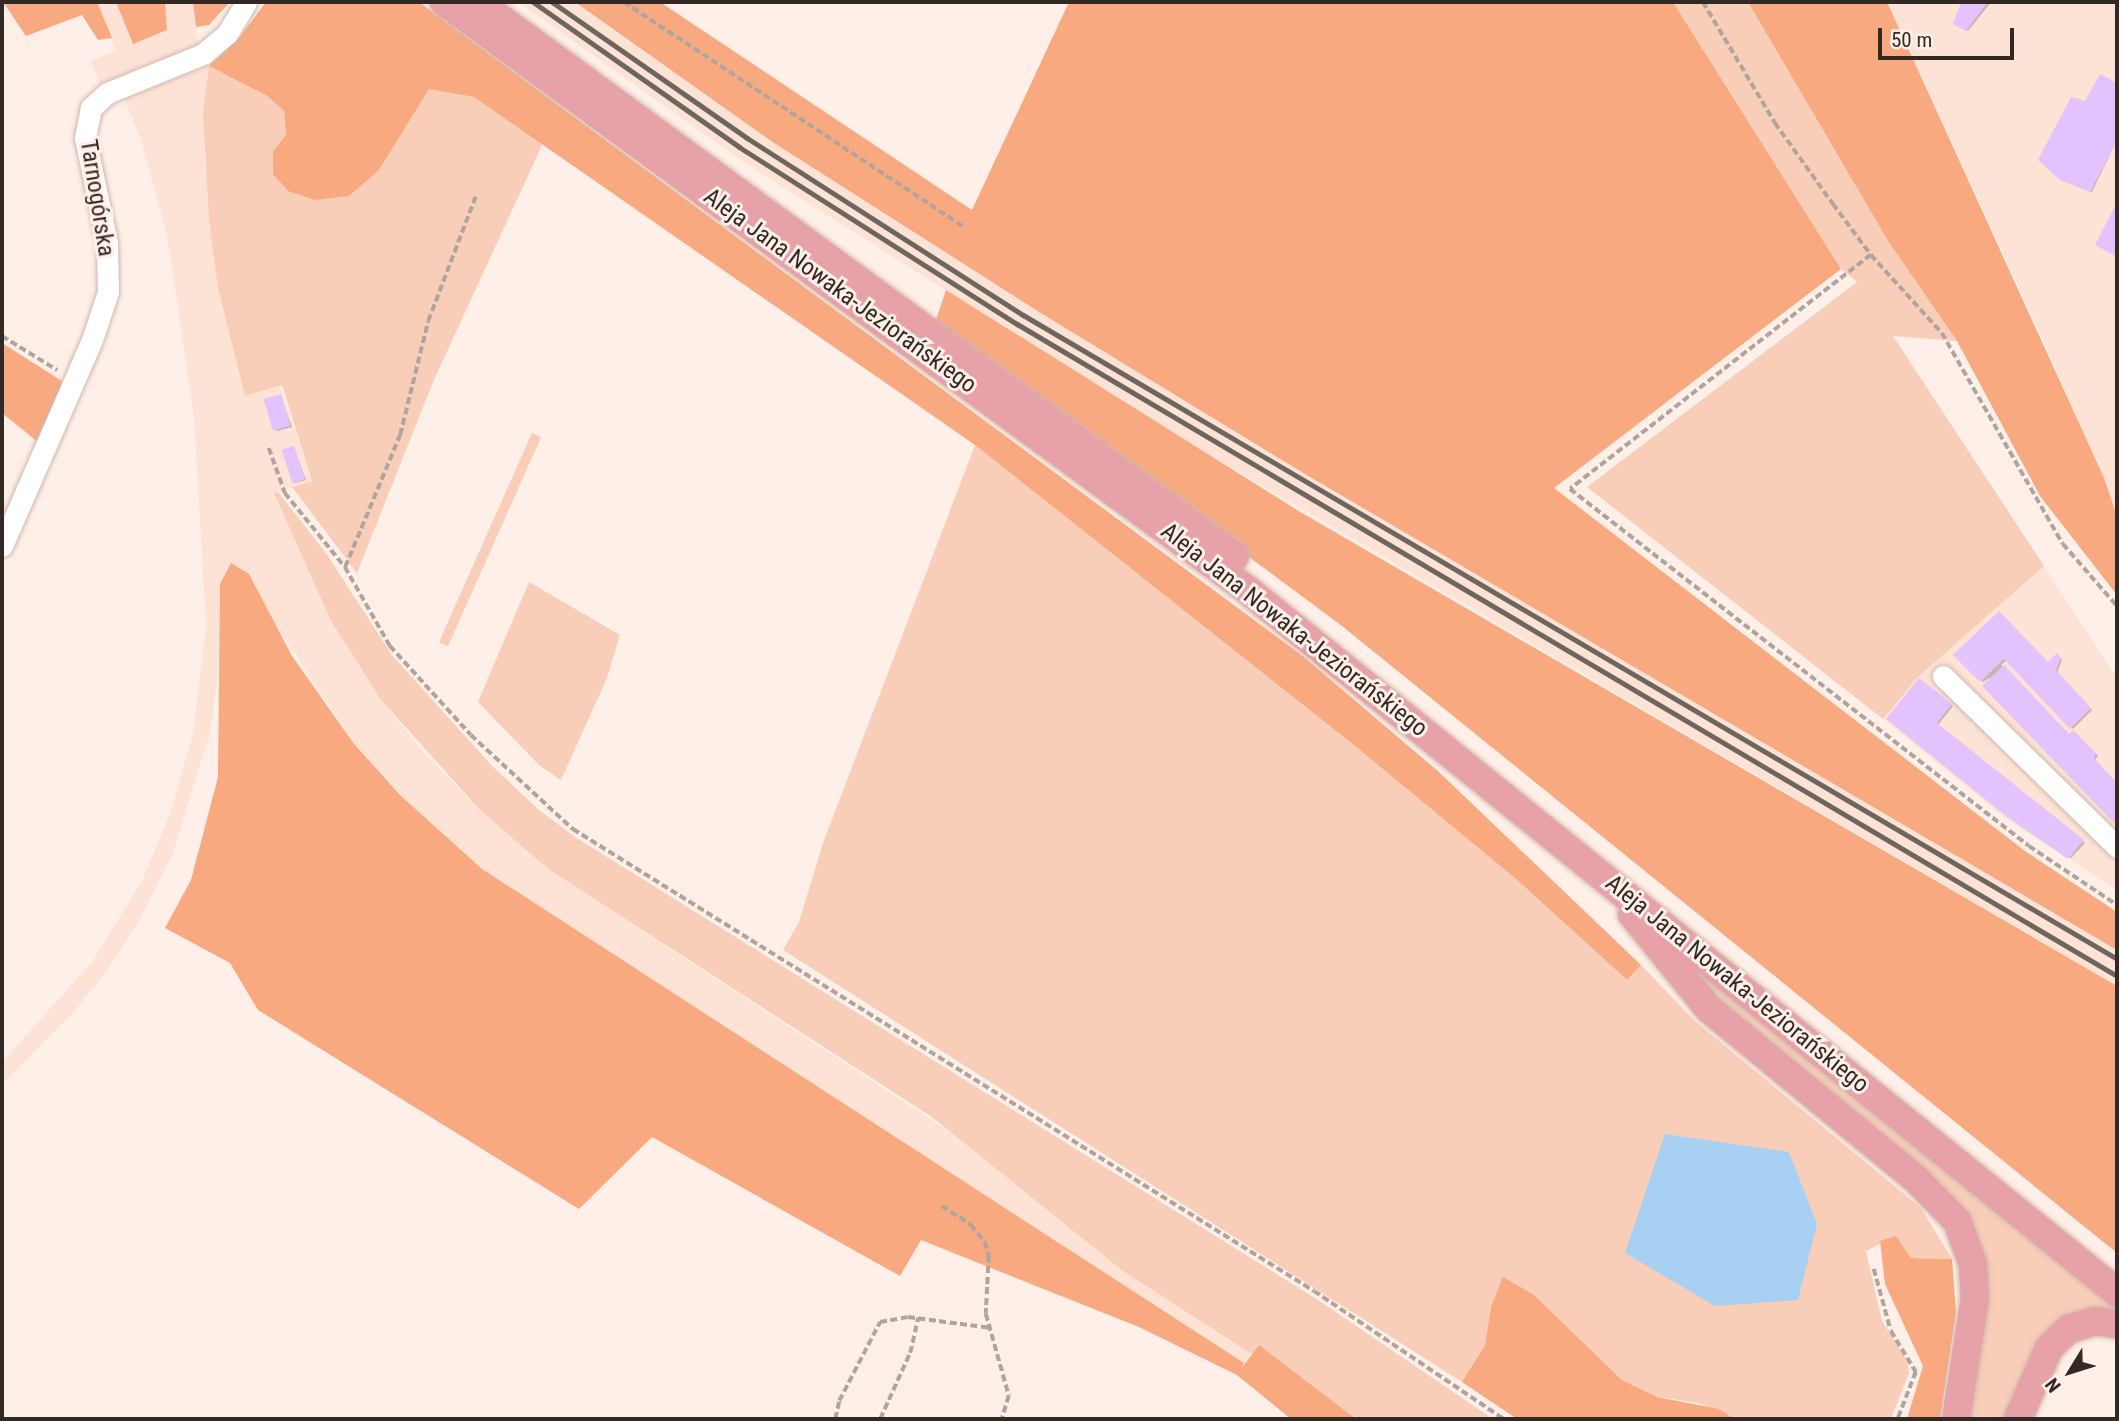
<!DOCTYPE html>
<html>
<head>
<meta charset="utf-8">
<style>
	body { margin:0 }
	#map { position:relative; width:2119px; height:1421px; overflow:hidden; background:#feefe8; font-family:"Roboto Condensed",sans-serif }
	div>[style] { position:absolute }
	.built>* { inset:0; background:#fce3d5 }
	.green>* { inset:0; background:#f9ceb8; transform-origin:0 0 }
	.forest>* { inset:0; background:#f8a97f }
	.water>* { inset:0; background:#a7d0f3 }
	.shadow>* { inset:0; background:#0003 }
	.building>* { inset:0; background:#e3c2fd; transform-origin:0 0 }
	.path>* { height:3.5px; margin-top:-1.75px; transform-origin:0; background:repeating-linear-gradient(90deg,#b0a49d 0 7px,transparent 0 10.5px) }
	.roads { filter:drop-shadow(0 0 2px #d0b8ac) drop-shadow(0 0 2px #d0b8ac) }
	.minor>* { height:21px; margin:-10.5px; padding:0 10.5px; transform-origin:10.5px; border-radius:10.5px; background:#fff }
	.major>* { height:28px; margin:-14px; padding:0 14px; transform-origin:14px; border-radius:14px; background:#e7a1a8 }
	.rail>* { height:5px; margin:-2.5px; padding:0 2.5px; transform-origin:2.5px; border-radius:2.5px; background:#6f655f }
	span { translate:-50% -50%; white-space:nowrap; text-align:center; line-height:1.15; -webkit-text-stroke:6px #feefe8; paint-order:stroke }
	.street-label { font-size:24px; color:#322924 }
	.frame { position:absolute; inset:0; border:4px solid #322924; pointer-events:none }
	.north { position:absolute; left:2035px; top:1337px; width:70px; height:70px; -webkit-text-stroke:5px #feefe8; paint-order:stroke; rotate:232deg; font-size:19px; font-weight:700; line-height:28px; text-align:center; color:#322924 }
	.north::after { content:''; display:block; margin:auto; width:24px; height:32px; background:#322924; clip-path:polygon(50% 0,100% 100%,50% 72%,0 100%) }
	.scale { position:absolute; left:1878px; top:28px; width:136px; height:32px; box-sizing:border-box; border:4px solid #322924; border-top:0; padding-left:9px; font-size:21px; line-height:24px; white-space:nowrap; color:#322924; -webkit-text-stroke:5px #feefe8; paint-order:stroke }
</style>
</head>
<body>
<div id="map">
	<div class="built">
		<i style="clip-path:polygon(97px 2px,116px 2px,133px 44px,167px 30px,165px 2px,193px 2px,198px 47px,101px 85px,90px 61px,116px 51px)"></i>
		<i style="clip-path:polygon(518px 2px,575px 2px,774px 143px,1044px 315px,1305px 474px,2117px 950px,2117px 986px,1157px 424px,748px 165px)"></i>
		<i style="clip-path:polygon(1887px 2px,2117px 2px,2117px 516px,2048px 350px)"></i>
		<i style="clip-path:polygon(209px 66px,204px 160px,312px 481px,275px 493px,331px 621px,381px 700px,423px 752px,481px 811px,548px 869px,1389px 1419px,1310px 1419px,1174px 1331px,967px 1184px,482px 869px,400px 795px,354px 744px,270px 616px,220px 584px,217px 685px,209px 736px,173px 853px,139px 921px,106px 972px,72px 1014px,2px 1085px,2px 1062px,92px 962px,142px 881px,171px 811px,193px 733px,206px 625px,194px 417px,167px 235px,141px 140px,124px 98px)"></i>
		<i style="clip-path:polygon(2044px 566px,2117px 678px,2117px 890px,2005px 818px,1883px 719px,1918px 677px)"></i>
	</div>
	<div class="green">
		<i style="clip-path:polygon(1673px 2px,1748px 2px,1888px 241px,1957px 341px,1893px 336px,2044px 566px,1918px 677px,1883px 719px,1587px 487px,1857px 282px,1841px 269px)"></i>
		<i style="clip-path:polygon(209px 66px,267px 96px,284px 111px,286px 135px,273px 151px,379px 170px,429px 88px,474px 97px,544px 141px,433px 382px,357px 573px,292px 487px,312px 481px,282px 385px,245px 396px,218px 288px,209px 219px,203px 113px)"></i>
		<i style="left:532px;top:433px;width:10px;height:229px;rotate:24deg"></i>
		<i style="clip-path:polygon(975px 445px,1355px 746px,1516px 879px,1627px 980px,1641px 965px,1696px 1022px,1921px 1208px,1952px 1259px,1911px 1258px,1896px 1236px,1866px 1251px,1882px 1321px,1907px 1360px,1909px 1373px,1891px 1419px,1734px 1419px,1699px 1403px,1657px 1397px,1622px 1380px,1534px 1295px,1491px 1307px,1485px 1345px,1462px 1382px,783px 950px,799px 922px,823px 843px)"></i>
		<i style="clip-path:polygon(278px 492px,326px 553px,392px 655px,492px 766px,539px 810px,578px 839px,1315px 1298px,1493px 1419px,1353px 1419px,1123px 1271px,932px 1117px,548px 869px,481px 811px,381px 700px,331px 621px,274px 493px)"></i>
		<i style="clip-path:polygon(529px 582px,620px 635px,607px 678px,561px 780px,540px 766px,478px 702px)"></i>
		<i style="clip-path:polygon(1683px 954px,2117px 1310px,2096px 1311px,2008px 1419px,1965px 1419px,1981px 1258px,1727px 1014px)"></i>
	</div>
	<div class="forest">
		<i style="clip-path:polygon(3px 2px,97px 2px,112px 38px,98px 40px,82px 15px,26px 36px)"></i>
		<i style="clip-path:polygon(116px 2px,165px 2px,167px 30px,133px 44px)"></i>
		<i style="clip-path:polygon(193px 2px,230px 2px,209px 25px,196px 27px)"></i>
		<i style="clip-path:polygon(266px 2px,419px 2px,1304px 657px,1440px 773px,1641px 965px,1627px 980px,1516px 879px,1355px 746px,975px 445px,474px 97px,429px 89px,379px 170px,349px 196px,315px 200px,288px 191px,273px 174px,273px 151px,286px 135px,284px 111px,267px 96px,209px 66px,239px 38px)"></i>
		<i style="clip-path:polygon(575px 2px,660px 2px,972px 210px,1069px 2px,1673px 2px,1841px 269px,1554px 488px,2025px 851px,2117px 912px,2117px 950px,1305px 474px,1044px 315px,774px 143px)"></i>
		<i style="clip-path:polygon(1748px 2px,1887px 2px,2104px 478px,2117px 516px,2117px 595px,2040px 496px,1957px 341px,1888px 241px)"></i>
		<i style="clip-path:polygon(946px 290px,1297px 510px,2117px 986px,2117px 1253px,1342px 626px,935px 323px)"></i>
		<i style="clip-path:polygon(2px 343px,65px 383px,38px 442px,2px 413px)"></i>
		<i style="clip-path:polygon(231px 563px,249px 574px,292px 656px,354px 744px,400px 795px,482px 869px,1244px 1363px,1242px 1368px,1259px 1345px,1356px 1419px,1291px 1419px,1237px 1375px,1139px 1327px,921px 1240px,900px 1276px,652px 1137px,579px 1209px,258px 1010px,230px 963px,165px 928px,191px 880px,218px 777px,220px 584px)"></i>
		<i style="clip-path:polygon(1896px 1236px,1911px 1258px,1952px 1259px,1956px 1313px,1940px 1419px,1907px 1419px,1923px 1366px,1885px 1284px,1880px 1241px)"></i>
		<i style="clip-path:polygon(1503px 1277px,1534px 1295px,1622px 1380px,1657px 1397px,1719px 1409px,1734px 1419px,1517px 1419px,1462px 1382px,1485px 1345px,1491px 1307px)"></i>
	</div>
	<div class="water">
		<i style="clip-path:polygon(1665px 1134px,1789px 1152px,1817px 1224px,1798px 1300px,1715px 1306px,1625px 1253px)"></i>
	</div>
	<div class="shadow">
		<i style="clip-path:polygon(1964px 2px,1991px 2px,1968px 31px,1955px 23px)"></i>
		<i style="clip-path:polygon(2101px 77px,2117px 85px,2117px 140px,2092px 192px,2065px 181px,2040px 160px,2076px 98px,2086px 103px)"></i>
		<i style="clip-path:polygon(280px 396px,292px 427px,277px 431px,275px 430px)"></i>
		<i style="clip-path:polygon(294px 448px,306px 480px,295px 483px,293px 481px)"></i>
		<i style="clip-path:polygon(2000px 613px,2048px 663px,2059px 657px,2062px 660px,2057px 673px,2092px 710px,2073px 729px,2007px 660px,2001px 665px,2070px 735px,2075px 733px,2098px 756px,2095px 760px,2117px 784px,2117px 824px,1985px 686px,1995px 675px,1983px 682px,1955px 655px)"></i>
		<i style="clip-path:polygon(1920px 680px,1953px 706px,1938px 725px,2085px 843px,2071px 858px,2007px 815px,1888px 719px)"></i>
	</div>
	<div class="building">
		<i style="clip-path:polygon(1961px 2px,1988px 2px,1966px 31px,1953px 24px)"></i>
		<i style="clip-path:polygon(2100px 74px,2117px 83px,2117px 141px,2090px 192px,2060px 180px,2038px 160px,2071px 97px,2085px 101px)"></i>
		<i style="clip-path:polygon(2115px 206px,2117px 207px,2117px 257px,2095px 245px)"></i>
		<i style="left:281px;top:394px;width:33px;height:18px;rotate:74deg"></i>
		<i style="left:294px;top:446px;width:35px;height:13px;rotate:72deg"></i>
		<i style="clip-path:polygon(1999px 611px,2048px 662px,2057px 653px,2061px 658px,2056px 670px,2091px 708px,2070px 729px,2004px 659px,1980px 682px,1953px 655px)"></i>
		<i style="clip-path:polygon(2004px 665px,2069px 734px,2073px 730px,2096px 753px,2094px 758px,2117px 783px,2117px 826px,1982px 686px)"></i>
		<i style="clip-path:polygon(1919px 678px,1952px 704px,1937px 723px,2084px 840px,2068px 859px,2006px 816px,1886px 719px)"></i>
	</div>
	<div class="path">
		<i style="left:624px;top:2px;width:408px;rotate:33.5deg"></i>
		<i style="left:1703px;top:2px;width:141px;rotate:59.2deg"></i>
		<i style="left:1775px;top:123px;width:100px;rotate:54.4deg"></i>
		<i style="left:1833px;top:204px;width:64px;rotate:53.3deg"></i>
		<i style="left:1871px;top:255px;width:105px;rotate:47.7deg"></i>
		<i style="left:1942px;top:333px;width:243px;rotate:60.2deg"></i>
		<i style="left:2063px;top:544px;width:82px;rotate:48.9deg"></i>
		<i style="left:1871px;top:255px;width:381px;rotate:142.1deg"></i>
		<i style="left:1570px;top:489px;width:581px;rotate:37.87deg"></i>
		<i style="left:2029px;top:846px;width:106px;rotate:33.8deg"></i>
		<i style="left:2px;top:336px;width:65px;rotate:31.7deg"></i>
		<i style="left:269px;top:448px;width:48px;rotate:70.4deg"></i>
		<i style="left:285px;top:493px;width:95px;rotate:51deg"></i>
		<i style="left:345px;top:567px;width:91px;rotate:60.3deg"></i>
		<i style="left:390px;top:646px;width:120px;rotate:47.7deg"></i>
		<i style="left:471px;top:735px;width:139px;rotate:42.7deg"></i>
		<i style="left:573px;top:829px;width:873px;rotate:31.94deg"></i>
		<i style="left:1314px;top:1291px;width:229px;rotate:34deg"></i>
		<i style="left:345px;top:567px;width:143px;rotate:-67.4deg"></i>
		<i style="left:400px;top:435px;width:117px;rotate:-76.2deg"></i>
		<i style="left:428px;top:321px;width:135px;rotate:-69.1deg"></i>
		<i style="left:942px;top:1206px;width:35px;rotate:33deg"></i>
		<i style="left:971px;top:1225px;width:22px;rotate:51deg"></i>
		<i style="left:985px;top:1242px;width:15px;rotate:74deg"></i>
		<i style="left:989px;top:1256px;width:58px;rotate:93deg"></i>
		<i style="left:986px;top:1314px;width:85px;rotate:74.3deg"></i>
		<i style="left:1009px;top:1396px;width:24px;rotate:107deg"></i>
		<i style="left:1874px;top:1269px;width:64px;rotate:74.7deg"></i>
		<i style="left:1891px;top:1331px;width:48px;rotate:58.6deg"></i>
		<i style="left:1916px;top:1372px;width:50px;rotate:111deg"></i>
		<i style="left:835px;top:1419px;width:18px;rotate:-77deg"></i>
		<i style="left:839px;top:1401px;width:89px;rotate:-62.6deg"></i>
		<i style="left:880px;top:1322px;width:28px;rotate:-10deg"></i>
		<i style="left:908px;top:1317px;width:84px;rotate:7.5deg"></i>
		<i style="left:880px;top:1419px;width:72px;rotate:-65.6deg"></i>
		<i style="left:910px;top:1353px;width:36px;rotate:-77deg"></i>
	</div>
	<div class="roads">
		<div class="minor">
			<i style="left:2px;top:546px;width:225px;rotate:-66.4deg"></i>
			<i style="left:92px;top:340px;width:51px;rotate:-71.6deg"></i>
			<i style="left:108px;top:292px;width:49px;rotate:-91.2deg"></i>
			<i style="left:107px;top:243px;width:107px;rotate:-101.8deg"></i>
			<i style="left:85px;top:138px;width:31px;rotate:-79deg"></i>
			<i style="left:91px;top:108px;width:22px;rotate:-43deg"></i>
			<i style="left:107px;top:93px;width:104px;rotate:-22.1deg"></i>
			<i style="left:203px;top:54px;width:31px;rotate:-40deg"></i>
			<i style="left:227px;top:34px;width:37px;rotate:-59deg"></i>
			<i style="left:1943px;top:676px;width:244px;rotate:44.5deg"></i>
		</div>
		<div class="major">
			<i style="left:444px;top:2px;width:992px;rotate:36.19deg"></i>
			<i style="left:1245px;top:588px;width:1121px;rotate:38.92deg"></i>
			<i style="left:478px;top:2px;width:938px;rotate:36.2deg"></i>
			<i style="left:1632px;top:914px;width:122px;rotate:51deg"></i>
			<i style="left:1709px;top:1009px;width:268px;rotate:39.4deg"></i>
			<i style="left:1916px;top:1179px;width:59px;rotate:45.7deg"></i>
			<i style="left:1957px;top:1221px;width:46px;rotate:69.6deg"></i>
			<i style="left:1973px;top:1264px;width:34px;rotate:87deg"></i>
			<i style="left:1975px;top:1298px;width:122px;rotate:98.9deg"></i>
			<i style="left:2018px;top:1419px;width:77px;rotate:-66.4deg"></i>
			<i style="left:2049px;top:1348px;width:28px;rotate:-44deg"></i>
			<i style="left:2069px;top:1329px;width:27px;rotate:-17deg"></i>
			<i style="left:2095px;top:1321px;width:22px;rotate:8deg"></i>
		</div>
	</div>
	<div class="rail">
		<i style="left:533px;top:2px;width:252px;rotate:35.1deg"></i>
		<i style="left:739px;top:147px;width:330px;rotate:32.5deg"></i>
		<i style="left:1017px;top:324px;width:1279px;rotate:30.66deg"></i>
		<i style="left:552px;top:2px;width:238px;rotate:34.9deg"></i>
		<i style="left:747px;top:138px;width:328px;rotate:32.7deg"></i>
		<i style="left:1023px;top:315px;width:1269px;rotate:30.48deg"></i>
	</div>
	<div class="street-label">
		<span style="left:97px;top:198px;rotate:81deg">Tarnogórska</span>
		<span style="left:840px;top:291px;rotate:36deg">Aleja Jana Nowaka-Jeziorańskiego</span>
		<span style="left:1294px;top:630px;rotate:38deg">Aleja Jana Nowaka-Jeziorańskiego</span>
		<span style="left:1737px;top:984px;rotate:39deg">Aleja Jana Nowaka-Jeziorańskiego</span>
	</div>
	<div class="frame"></div>
	<div class="north">N</div>
	<div class="scale">50 m</div>
</div>
</body>
</html>
